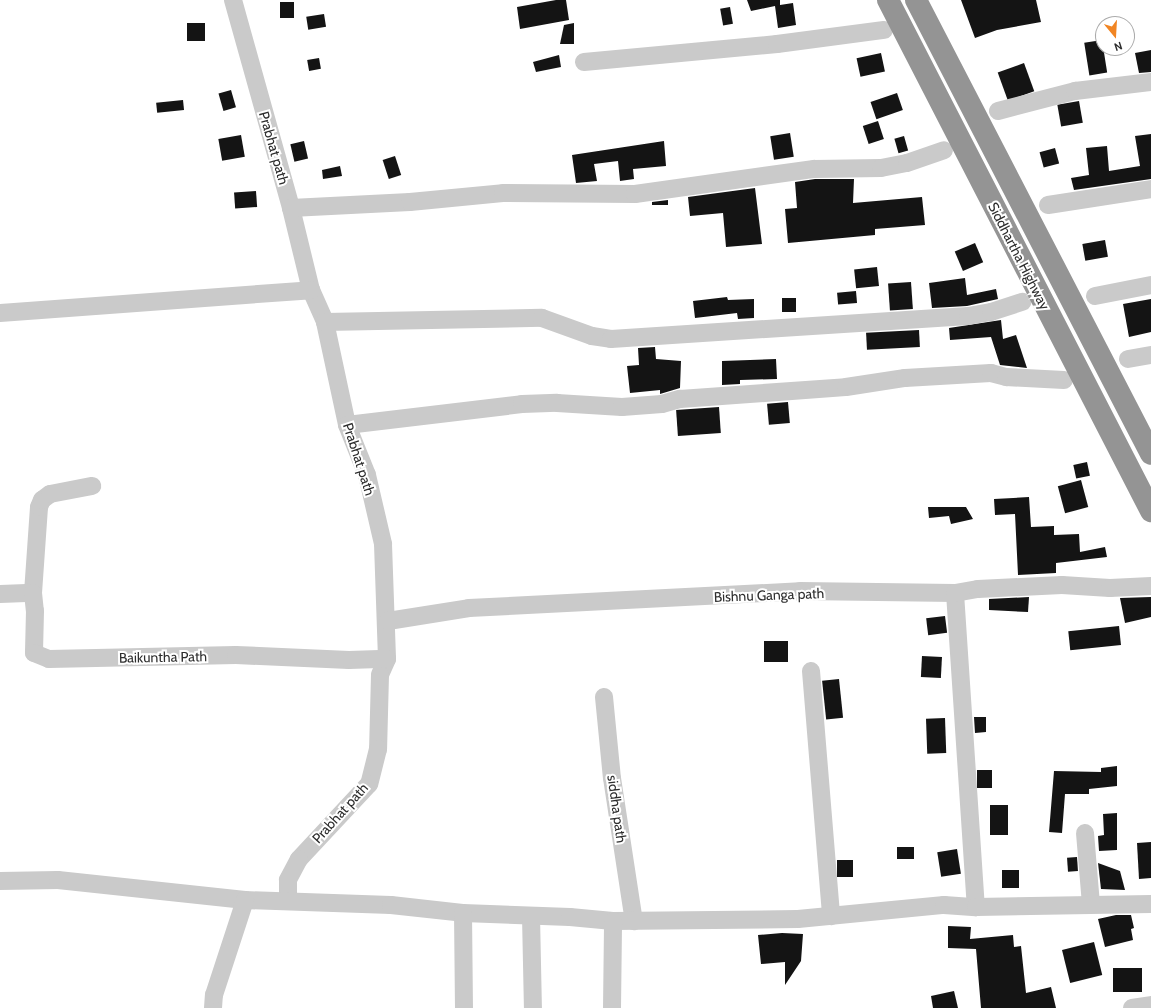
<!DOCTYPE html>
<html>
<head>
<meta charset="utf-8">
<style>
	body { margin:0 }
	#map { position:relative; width:1151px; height:1008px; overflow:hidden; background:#fff; font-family:Cabin,sans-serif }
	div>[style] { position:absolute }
	.building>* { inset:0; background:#141414; transform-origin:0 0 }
	.minor>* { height:18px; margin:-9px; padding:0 9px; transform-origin:9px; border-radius:9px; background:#cacaca }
	.highway>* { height:22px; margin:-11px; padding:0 11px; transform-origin:11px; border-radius:11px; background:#949494 }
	span { translate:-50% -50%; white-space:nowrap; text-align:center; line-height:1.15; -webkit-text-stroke:4px #fff; paint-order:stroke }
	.street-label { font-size:14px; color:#2d2d2d }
	.north { position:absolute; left:1095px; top:16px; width:40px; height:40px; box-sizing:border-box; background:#fff; border:1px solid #ababab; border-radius:50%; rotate:162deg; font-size:11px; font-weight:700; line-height:16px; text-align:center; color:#2d2d2d }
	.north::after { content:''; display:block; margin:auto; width:14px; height:18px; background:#f18523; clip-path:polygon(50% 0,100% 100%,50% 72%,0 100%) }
</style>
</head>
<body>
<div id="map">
	<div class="building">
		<i style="clip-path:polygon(556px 0,566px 0,569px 20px,520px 29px,517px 7px)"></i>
		<i style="clip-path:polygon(747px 0,780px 0,780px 5px,793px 3px,796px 25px,778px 28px,775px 6px,751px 11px)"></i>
		<i style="clip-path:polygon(961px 0,1036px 0,1041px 22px,997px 30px,975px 38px)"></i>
		<i style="left:280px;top:2px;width:14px;height:16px"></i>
		<i style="left:730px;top:7px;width:17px;height:10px;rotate:80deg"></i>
		<i style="left:324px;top:14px;width:13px;height:18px;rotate:81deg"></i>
		<i style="left:205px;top:23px;width:18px;height:18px;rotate:90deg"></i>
		<i style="clip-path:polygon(574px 23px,574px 44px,560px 44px,564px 25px)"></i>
		<i style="left:1102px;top:40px;width:33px;height:18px;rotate:81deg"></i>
		<i style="clip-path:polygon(1151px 50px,1151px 72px,1139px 73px,1135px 53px)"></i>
		<i style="left:881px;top:53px;width:19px;height:25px;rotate:78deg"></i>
		<i style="clip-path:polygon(559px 55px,561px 67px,536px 72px,533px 62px)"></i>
		<i style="left:319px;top:58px;width:11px;height:12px;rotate:80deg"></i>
		<i style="left:1024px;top:63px;width:30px;height:28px;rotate:70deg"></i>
		<i style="left:231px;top:90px;width:18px;height:13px;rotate:74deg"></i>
		<i style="left:897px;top:93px;width:18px;height:28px;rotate:71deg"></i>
		<i style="left:183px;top:100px;width:10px;height:27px;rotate:84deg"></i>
		<i style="left:1079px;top:101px;width:22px;height:22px;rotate:80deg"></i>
		<i style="left:878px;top:121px;width:19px;height:16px;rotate:72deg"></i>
		<i style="left:790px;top:133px;width:24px;height:20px;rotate:81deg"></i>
		<i style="clip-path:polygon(1151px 134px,1151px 179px,1074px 190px,1071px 178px,1089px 175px,1086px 148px,1107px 146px,1109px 171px,1140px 166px,1135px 136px)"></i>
		<i style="left:241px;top:135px;width:22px;height:23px;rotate:80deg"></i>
		<i style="left:904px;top:136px;width:15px;height:10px;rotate:74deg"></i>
		<i style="left:304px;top:141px;width:18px;height:14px;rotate:77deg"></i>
		<i style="clip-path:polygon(664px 141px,666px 166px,633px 169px,634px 179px,620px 181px,618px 161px,594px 164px,597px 181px,576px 183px,572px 155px)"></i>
		<i style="left:1055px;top:148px;width:16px;height:16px;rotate:75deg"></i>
		<i style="left:395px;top:156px;width:20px;height:13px;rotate:72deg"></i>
		<i style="clip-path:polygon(340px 166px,342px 176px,323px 179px,322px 170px)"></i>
		<i style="clip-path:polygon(815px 179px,854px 179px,853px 203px,922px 197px,925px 225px,875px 229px,875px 235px,788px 243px,785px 209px,797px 208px,795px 182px)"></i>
		<i style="clip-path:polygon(755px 188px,762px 244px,726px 247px,723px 213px,690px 216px,688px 197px)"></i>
		<i style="left:256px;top:191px;width:16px;height:22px;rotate:86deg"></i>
		<i style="clip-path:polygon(668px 200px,668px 205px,652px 205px,652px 202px)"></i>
		<i style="left:1105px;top:240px;width:17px;height:23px;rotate:80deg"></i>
		<i style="left:975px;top:243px;width:21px;height:22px;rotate:67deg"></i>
		<i style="left:877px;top:267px;width:19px;height:23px;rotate:84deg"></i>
		<i style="clip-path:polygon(965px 278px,967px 295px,996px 289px,998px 299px,967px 306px,932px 308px,929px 283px)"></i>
		<i style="left:911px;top:282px;width:27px;height:23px;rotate:86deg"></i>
		<i style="left:856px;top:291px;width:12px;height:19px;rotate:85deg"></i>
		<i style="clip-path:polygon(727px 297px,728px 300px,754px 299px,754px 318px,738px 319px,737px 313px,695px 318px,693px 301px)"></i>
		<i style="left:782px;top:298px;width:14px;height:14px"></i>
		<i style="clip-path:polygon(1151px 299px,1151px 332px,1129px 337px,1123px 304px)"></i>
		<i style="clip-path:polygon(1001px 320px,1003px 339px,1016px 335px,1027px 368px,1000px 365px,991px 337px,950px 340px,949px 328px)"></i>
		<i style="left:919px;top:330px;width:17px;height:53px;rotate:87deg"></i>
		<i style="clip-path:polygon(655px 347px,656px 359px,681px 361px,680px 388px,660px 394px,660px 390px,630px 393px,627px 366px,639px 365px,638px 348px)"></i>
		<i style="clip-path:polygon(776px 359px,777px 379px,740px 380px,740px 384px,722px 385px,722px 361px)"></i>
		<i style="left:788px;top:402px;width:21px;height:21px;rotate:85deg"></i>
		<i style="left:719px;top:407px;width:26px;height:43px;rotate:86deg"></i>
		<i style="left:1087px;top:462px;width:14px;height:14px;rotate:78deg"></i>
		<i style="left:1081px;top:480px;width:28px;height:24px;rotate:75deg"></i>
		<i style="clip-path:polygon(1029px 497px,1031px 527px,1054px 526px,1054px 535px,1079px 534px,1080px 552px,1105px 547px,1107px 557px,1056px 563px,1056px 573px,1018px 575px,1015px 514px,995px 515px,994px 499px)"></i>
		<i style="clip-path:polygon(928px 507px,966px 507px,973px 519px,951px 524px,949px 516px,929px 518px)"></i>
		<i style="clip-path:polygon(1029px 597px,1028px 612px,989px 610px,989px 599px)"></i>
		<i style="clip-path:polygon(1151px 597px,1151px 617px,1125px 623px,1120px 598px)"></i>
		<i style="left:945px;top:616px;width:17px;height:19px;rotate:83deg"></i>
		<i style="left:1119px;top:626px;width:19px;height:51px;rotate:84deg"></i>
		<i style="left:764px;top:641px;width:24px;height:21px"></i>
		<i style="left:922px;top:656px;width:20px;height:21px;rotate:3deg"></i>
		<i style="left:839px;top:679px;width:39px;height:17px;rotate:84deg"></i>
		<i style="clip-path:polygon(974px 717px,986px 717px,986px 732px,975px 733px)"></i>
		<i style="left:945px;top:718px;width:35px;height:19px;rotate:88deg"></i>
		<i style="clip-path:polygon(1117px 766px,1117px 786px,1089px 789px,1089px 794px,1065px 794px,1062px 833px,1049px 832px,1054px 771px,1101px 772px,1101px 768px)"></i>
		<i style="left:977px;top:770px;width:15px;height:18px"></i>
		<i style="left:990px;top:805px;width:18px;height:30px"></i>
		<i style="clip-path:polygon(1117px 813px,1117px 850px,1099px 851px,1098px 836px,1104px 835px,1103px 814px)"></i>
		<i style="clip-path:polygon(1151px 842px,1151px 878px,1139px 879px,1137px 843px)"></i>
		<i style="left:897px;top:847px;width:17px;height:12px"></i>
		<i style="left:957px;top:849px;width:25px;height:20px;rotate:81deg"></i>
		<i style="left:1077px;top:857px;width:14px;height:10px;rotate:86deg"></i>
		<i style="left:837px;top:860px;width:16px;height:17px"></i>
		<i style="clip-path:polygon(1098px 863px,1120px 871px,1125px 890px,1101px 889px)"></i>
		<i style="left:1002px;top:870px;width:17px;height:18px"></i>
		<i style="clip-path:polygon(1116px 915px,1131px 915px,1134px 928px,1131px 929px,1133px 940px,1105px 947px,1098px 919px)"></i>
		<i style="clip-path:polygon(948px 926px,971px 927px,970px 939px,1013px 935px,1014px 947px,1021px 946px,1026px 993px,1051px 987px,1056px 1008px,981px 1008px,976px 949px,948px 948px)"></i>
		<i style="clip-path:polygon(782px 933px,803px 934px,801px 961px,785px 985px,785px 962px,761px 964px,758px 935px)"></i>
		<i style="left:1094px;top:942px;width:34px;height:33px;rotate:76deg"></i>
		<i style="left:1113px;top:968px;width:29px;height:24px"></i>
		<i style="clip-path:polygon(954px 991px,958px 1008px,933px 1008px,931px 996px)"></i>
	</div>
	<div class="minor">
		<i style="left:233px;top:0;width:216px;rotate:74.4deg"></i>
		<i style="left:291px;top:208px;width:84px;rotate:76.3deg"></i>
		<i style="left:311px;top:290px;width:35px;rotate:66deg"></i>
		<i style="left:325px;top:322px;width:105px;rotate:77.9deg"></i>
		<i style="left:347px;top:425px;width:54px;rotate:68.2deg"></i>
		<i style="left:367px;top:475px;width:71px;rotate:76.9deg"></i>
		<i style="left:383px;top:544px;width:115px;rotate:88deg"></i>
		<i style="left:387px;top:659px;width:17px;rotate:114deg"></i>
		<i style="left:380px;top:675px;width:74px;rotate:91.5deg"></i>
		<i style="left:378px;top:749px;width:36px;rotate:104deg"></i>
		<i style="left:369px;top:784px;width:103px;rotate:133deg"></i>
		<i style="left:299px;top:859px;width:24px;rotate:118deg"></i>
		<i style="left:288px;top:880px;width:20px;rotate:90deg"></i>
		<i style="left:584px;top:62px;width:194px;rotate:-5.3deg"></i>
		<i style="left:777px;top:44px;width:108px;rotate:-7.5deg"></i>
		<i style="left:998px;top:111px;width:80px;rotate:-14.6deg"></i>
		<i style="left:1075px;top:91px;width:77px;rotate:-6.8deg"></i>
		<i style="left:1048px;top:205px;width:104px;rotate:-8.8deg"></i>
		<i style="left:291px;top:208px;width:119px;rotate:-2.9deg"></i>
		<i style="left:410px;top:202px;width:93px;rotate:-5.5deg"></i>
		<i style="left:503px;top:193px;width:132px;rotate:0.4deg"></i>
		<i style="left:635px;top:194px;width:181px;rotate:-8deg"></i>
		<i style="left:814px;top:169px;width:67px;rotate:-0.9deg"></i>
		<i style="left:881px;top:168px;width:26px;rotate:-11deg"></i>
		<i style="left:907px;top:163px;width:39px;rotate:-19deg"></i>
		<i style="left:1095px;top:296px;width:57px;rotate:-11.1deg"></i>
		<i style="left:0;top:313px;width:312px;rotate:-4.2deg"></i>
		<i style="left:325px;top:322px;width:217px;rotate:-1.1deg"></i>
		<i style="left:542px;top:318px;width:53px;rotate:19.8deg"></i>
		<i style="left:592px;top:336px;width:19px;rotate:9deg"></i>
		<i style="left:611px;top:339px;width:358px;rotate:-3.7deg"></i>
		<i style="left:968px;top:316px;width:23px;rotate:-10deg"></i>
		<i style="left:991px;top:312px;width:33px;rotate:-18deg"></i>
		<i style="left:1128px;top:359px;width:23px;rotate:-10deg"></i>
		<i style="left:347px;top:425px;width:176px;rotate:-6.8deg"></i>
		<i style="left:522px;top:404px;width:35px;rotate:-2deg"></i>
		<i style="left:557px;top:403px;width:65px;rotate:3.5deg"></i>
		<i style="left:622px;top:407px;width:40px;rotate:-4.3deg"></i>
		<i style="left:662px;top:404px;width:19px;rotate:-16deg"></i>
		<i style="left:680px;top:399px;width:166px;rotate:-4.1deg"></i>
		<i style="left:846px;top:387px;width:60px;rotate:-8.7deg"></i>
		<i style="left:905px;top:378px;width:86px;rotate:-3.3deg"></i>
		<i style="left:991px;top:373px;width:16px;rotate:15deg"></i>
		<i style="left:1006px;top:377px;width:58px;rotate:3deg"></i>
		<i style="left:33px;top:593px;width:86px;rotate:-86deg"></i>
		<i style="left:39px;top:507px;width:8px;rotate:-67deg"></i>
		<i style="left:42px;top:500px;width:10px;rotate:-37deg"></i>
		<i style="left:50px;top:494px;width:43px;rotate:-10.8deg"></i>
		<i style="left:955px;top:593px;width:315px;rotate:86.2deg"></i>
		<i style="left:0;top:594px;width:33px;rotate:-2deg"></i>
		<i style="left:33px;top:593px;width:18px;rotate:84deg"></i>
		<i style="left:35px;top:611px;width:42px;rotate:91.4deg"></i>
		<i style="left:34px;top:653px;width:16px;rotate:22deg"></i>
		<i style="left:49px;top:659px;width:187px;rotate:-1.2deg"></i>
		<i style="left:236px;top:655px;width:113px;rotate:2.5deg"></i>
		<i style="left:349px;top:660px;width:38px;rotate:-2deg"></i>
		<i style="left:388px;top:621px;width:82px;rotate:-9.1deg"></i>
		<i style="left:469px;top:608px;width:331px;rotate:-2.9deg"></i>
		<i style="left:800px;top:591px;width:155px;rotate:0.7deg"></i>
		<i style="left:955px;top:593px;width:23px;rotate:-10deg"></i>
		<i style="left:978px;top:589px;width:84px;rotate:-2.7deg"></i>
		<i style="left:1062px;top:585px;width:48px;rotate:3.6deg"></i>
		<i style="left:1110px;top:588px;width:41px;rotate:-2.8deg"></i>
		<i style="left:811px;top:671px;width:246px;rotate:85.3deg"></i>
		<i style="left:604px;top:697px;width:81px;rotate:84.4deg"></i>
		<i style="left:612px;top:778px;width:145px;rotate:81.3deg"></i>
		<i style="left:1085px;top:833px;width:71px;rotate:85.2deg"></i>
		<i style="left:0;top:881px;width:58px;rotate:-1deg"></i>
		<i style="left:58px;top:880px;width:188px;rotate:6.1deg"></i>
		<i style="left:245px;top:900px;width:146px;rotate:2deg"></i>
		<i style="left:391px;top:905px;width:72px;rotate:6.3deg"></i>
		<i style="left:463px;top:913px;width:107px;rotate:2.1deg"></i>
		<i style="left:570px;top:917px;width:43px;rotate:5.3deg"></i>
		<i style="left:613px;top:921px;width:185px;rotate:-0.6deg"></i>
		<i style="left:798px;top:919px;width:147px;rotate:-5.5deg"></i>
		<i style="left:944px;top:905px;width:32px;rotate:4deg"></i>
		<i style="left:976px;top:907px;width:175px;rotate:-1deg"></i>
		<i style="left:463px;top:913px;width:95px;rotate:89.4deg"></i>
		<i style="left:531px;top:916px;width:92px;rotate:88.8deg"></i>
		<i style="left:213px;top:1008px;width:13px;rotate:-86deg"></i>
		<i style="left:214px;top:995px;width:100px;rotate:-71.9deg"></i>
		<i style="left:612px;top:1008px;width:87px;rotate:-89.3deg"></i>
		<i style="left:1132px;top:1008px;width:19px;rotate:-9deg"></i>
	</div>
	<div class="highway">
		<i style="left:888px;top:0;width:575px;rotate:62.77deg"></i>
		<i style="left:916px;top:0;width:511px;rotate:62.63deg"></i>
	</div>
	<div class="street-label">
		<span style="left:274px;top:148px;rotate:74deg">Prabhat path</span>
		<span style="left:1019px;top:256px;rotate:63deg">Siddhartha Highway</span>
		<span style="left:359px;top:459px;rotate:72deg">Prabhat path</span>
		<span style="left:769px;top:595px;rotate:-2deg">Bishnu Ganga path</span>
		<span style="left:163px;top:657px;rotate:-1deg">Baikuntha Path</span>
		<span style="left:617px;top:809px;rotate:82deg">siddha path</span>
		<span style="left:340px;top:813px;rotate:-48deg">Prabhat path</span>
	</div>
	<div class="north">N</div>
</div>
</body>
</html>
